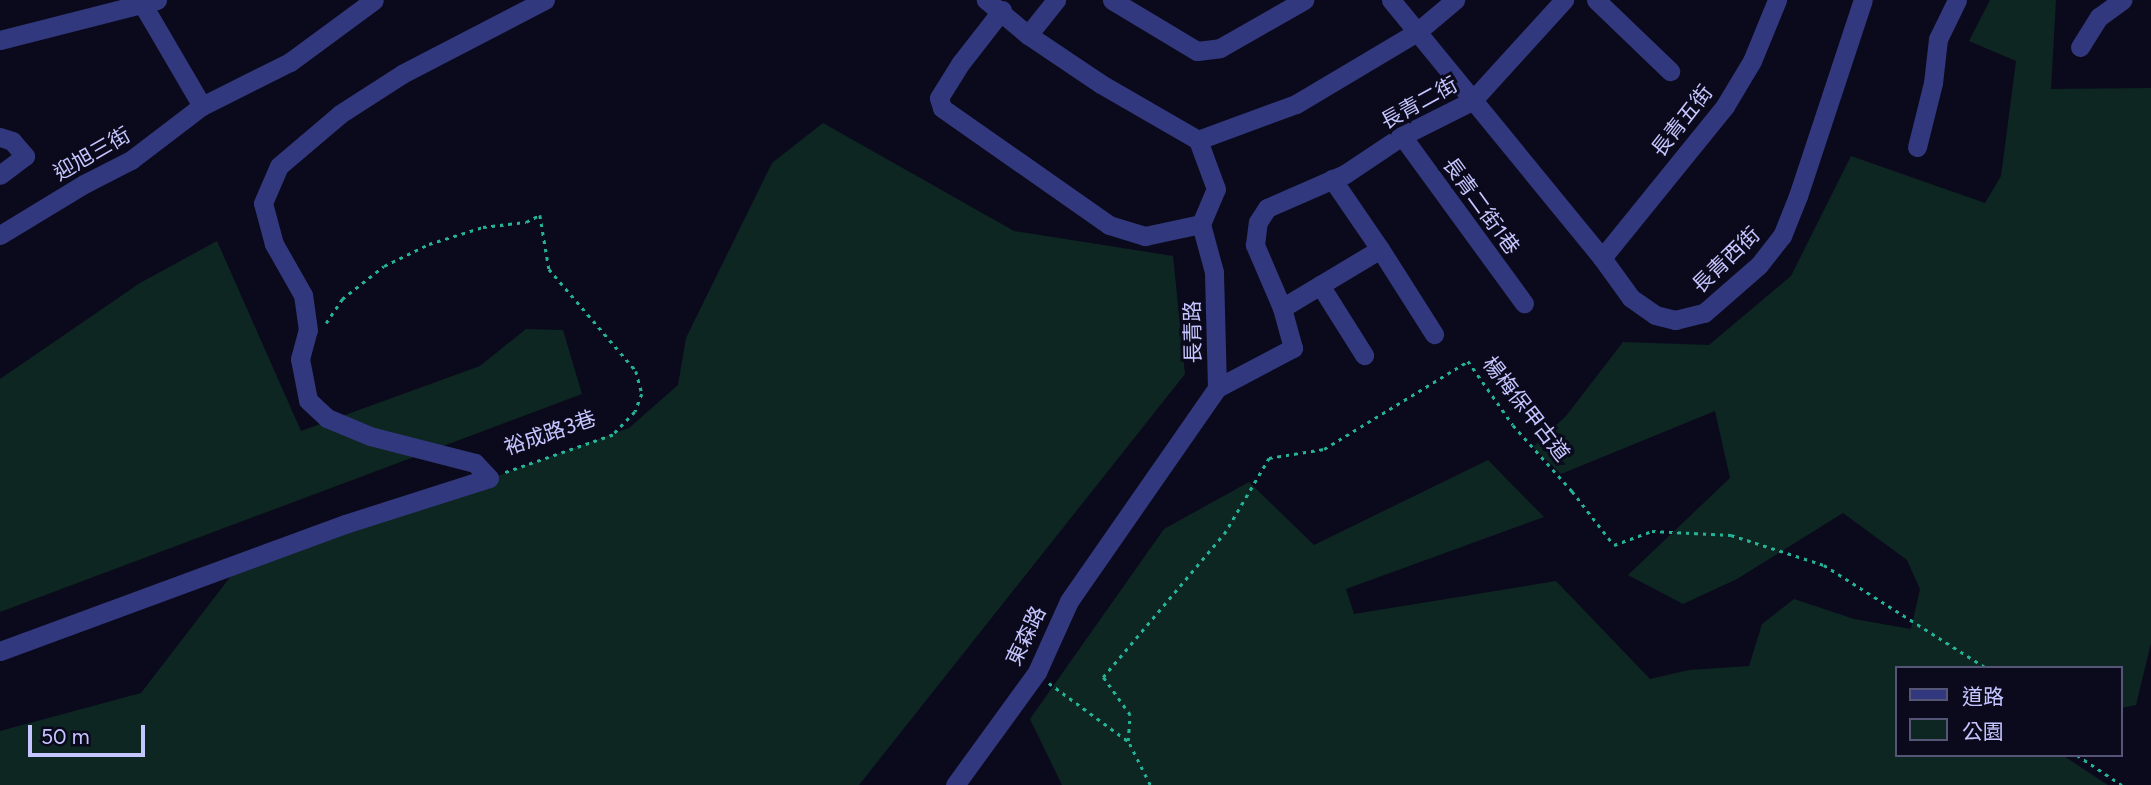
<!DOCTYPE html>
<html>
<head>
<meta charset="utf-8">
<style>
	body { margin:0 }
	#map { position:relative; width:2151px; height:785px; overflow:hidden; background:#0b0a1c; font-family:Figtree,"Noto Sans TC",sans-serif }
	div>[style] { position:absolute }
	.green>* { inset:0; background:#0d2622 }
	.path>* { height:2.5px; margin-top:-1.25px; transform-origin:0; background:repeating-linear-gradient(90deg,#25b398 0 3.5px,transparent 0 8.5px) }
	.minor>* { height:19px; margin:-9.5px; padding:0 9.5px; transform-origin:9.5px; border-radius:9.5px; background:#32387e }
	span { translate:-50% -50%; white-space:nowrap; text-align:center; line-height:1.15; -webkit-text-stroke:6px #0b0a1c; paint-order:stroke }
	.street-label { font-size:21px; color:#c5c5ff }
	.legend { position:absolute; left:1895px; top:666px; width:228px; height:91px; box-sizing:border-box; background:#0b0a1c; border:2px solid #557; margin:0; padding:9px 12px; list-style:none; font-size:21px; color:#c5c5ff }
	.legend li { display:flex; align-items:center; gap:14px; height:35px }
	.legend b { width:35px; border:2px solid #557 }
	.scale { position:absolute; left:28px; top:725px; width:117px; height:32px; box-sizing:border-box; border:4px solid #c5c5ff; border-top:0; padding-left:9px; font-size:21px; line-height:24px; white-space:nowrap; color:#c5c5ff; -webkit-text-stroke:5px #0b0a1c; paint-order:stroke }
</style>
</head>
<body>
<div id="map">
	<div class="green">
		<i style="clip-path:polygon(1990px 0,2056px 0,2051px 89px,2151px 88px,2151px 643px,2136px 705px,2121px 708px,2121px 668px,1897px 668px,1897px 755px,2062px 755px,2108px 785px,1062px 785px,1030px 719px,1164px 529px,1249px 482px,1314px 545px,1488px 460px,1544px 517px,1346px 589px,1354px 614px,1556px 581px,1650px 679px,1689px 670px,1749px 666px,1762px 624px,1794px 599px,1854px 619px,1911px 629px,1920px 589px,1907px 560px,1843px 513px,1737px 579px,1683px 604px,1628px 575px,1730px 478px,1715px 411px,1561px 474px,1533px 447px,1566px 416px,1623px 342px,1709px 345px,1791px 276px,1851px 156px,1985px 203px,2001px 176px,2016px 61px,1969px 41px)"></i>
		<i style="clip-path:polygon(823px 123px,1014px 231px,1173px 256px,1185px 374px,859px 785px,0 785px,0 731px,141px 693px,234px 572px,629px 428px,678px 385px,686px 338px,772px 163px)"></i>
		<i style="clip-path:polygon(217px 241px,301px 431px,480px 366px,526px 329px,563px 330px,582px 394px,0 612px,0 379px,140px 283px)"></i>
	</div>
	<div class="path">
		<i style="left:326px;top:323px;width:29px;rotate:-56deg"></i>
		<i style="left:342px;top:299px;width:53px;rotate:-38.2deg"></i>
		<i style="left:384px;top:266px;width:50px;rotate:-26.1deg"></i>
		<i style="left:429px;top:244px;width:57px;rotate:-17.5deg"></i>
		<i style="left:483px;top:227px;width:43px;rotate:-6.6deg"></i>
		<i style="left:526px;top:222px;width:16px;rotate:-27deg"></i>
		<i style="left:540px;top:215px;width:55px;rotate:80.5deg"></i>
		<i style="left:549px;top:269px;width:134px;rotate:49.5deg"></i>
		<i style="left:636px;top:371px;width:24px;rotate:75deg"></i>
		<i style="left:642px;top:394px;width:19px;rotate:111deg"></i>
		<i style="left:635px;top:412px;width:32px;rotate:134deg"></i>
		<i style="left:613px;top:435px;width:115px;rotate:160.8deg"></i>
		<i style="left:1049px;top:683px;width:98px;rotate:36.3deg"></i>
		<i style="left:2077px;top:755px;width:54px;rotate:33.7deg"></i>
		<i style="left:1150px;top:785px;width:49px;rotate:-116.6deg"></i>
		<i style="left:1128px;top:741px;width:26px;rotate:-86deg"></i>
		<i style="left:1130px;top:715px;width:47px;rotate:-125.4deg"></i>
		<i style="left:1103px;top:677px;width:187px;rotate:-49.8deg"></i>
		<i style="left:1224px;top:534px;width:88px;rotate:-59.4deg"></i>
		<i style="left:1269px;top:458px;width:56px;rotate:-9.3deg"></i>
		<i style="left:1324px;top:449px;width:169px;rotate:-31.4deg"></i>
		<i style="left:1468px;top:361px;width:78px;rotate:54.9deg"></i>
		<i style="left:1513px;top:425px;width:89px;rotate:48.2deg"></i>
		<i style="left:1572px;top:491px;width:68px;rotate:52.1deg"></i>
		<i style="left:1614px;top:545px;width:40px;rotate:-20.2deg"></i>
		<i style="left:1652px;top:531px;width:79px;rotate:2.9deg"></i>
		<i style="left:1731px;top:535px;width:98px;rotate:17.9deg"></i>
		<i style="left:1824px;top:565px;width:192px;rotate:32.4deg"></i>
	</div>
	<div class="minor">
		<i style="left:1112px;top:0;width:99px;rotate:31deg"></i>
		<i style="left:1197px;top:51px;width:23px;rotate:-7deg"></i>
		<i style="left:1220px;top:48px;width:97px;rotate:-29.7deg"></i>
		<i style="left:1391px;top:0;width:333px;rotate:50.7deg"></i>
		<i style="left:1602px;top:258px;width:49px;rotate:54.1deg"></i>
		<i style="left:1631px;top:298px;width:29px;rotate:35deg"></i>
		<i style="left:1655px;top:315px;width:21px;rotate:14deg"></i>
		<i style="left:1675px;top:320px;width:30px;rotate:-14deg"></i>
		<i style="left:1704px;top:313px;width:73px;rotate:-41.1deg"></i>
		<i style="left:1759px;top:265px;width:37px;rotate:-52deg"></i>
		<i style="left:1782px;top:236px;width:43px;rotate:-68.2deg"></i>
		<i style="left:1798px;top:196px;width:206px;rotate:-71.7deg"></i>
		<i style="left:1596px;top:0;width:103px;rotate:43.8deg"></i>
		<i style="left:1002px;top:10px;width:68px;rotate:127.9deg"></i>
		<i style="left:960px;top:64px;width:40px;rotate:122deg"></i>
		<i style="left:939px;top:98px;width:10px;rotate:73deg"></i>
		<i style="left:942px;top:108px;width:204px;rotate:35deg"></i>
		<i style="left:1109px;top:225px;width:38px;rotate:17deg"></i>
		<i style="left:1145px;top:236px;width:57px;rotate:-12.1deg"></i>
		<i style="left:1028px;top:35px;width:45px;rotate:-51.3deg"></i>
		<i style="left:0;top:40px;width:162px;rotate:-14.3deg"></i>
		<i style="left:2080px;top:47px;width:36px;rotate:-58deg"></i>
		<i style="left:2099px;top:17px;width:29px;rotate:-36deg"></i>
		<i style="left:202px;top:106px;width:98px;rotate:-26.6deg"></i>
		<i style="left:290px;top:62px;width:104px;rotate:-36.4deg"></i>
		<i style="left:1402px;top:136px;width:207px;rotate:53.9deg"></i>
		<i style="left:0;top:137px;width:13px;rotate:18deg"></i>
		<i style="left:12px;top:141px;width:20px;rotate:49deg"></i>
		<i style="left:25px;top:156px;width:31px;rotate:143deg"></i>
		<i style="left:1198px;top:140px;width:104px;rotate:-20.2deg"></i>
		<i style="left:1296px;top:104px;width:141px;rotate:-30.8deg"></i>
		<i style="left:1417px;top:32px;width:50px;rotate:-40.1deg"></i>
		<i style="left:1917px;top:147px;width:66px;rotate:-76deg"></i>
		<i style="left:1933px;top:83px;width:44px;rotate:-83.5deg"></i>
		<i style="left:1938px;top:39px;width:43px;rotate:-64deg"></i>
		<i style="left:0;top:235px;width:98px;rotate:-31.3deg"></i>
		<i style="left:84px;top:184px;width:53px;rotate:-27.1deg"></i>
		<i style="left:131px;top:160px;width:89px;rotate:-37.3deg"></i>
		<i style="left:202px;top:106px;width:117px;rotate:-120.3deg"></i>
		<i style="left:1380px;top:249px;width:101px;rotate:57.6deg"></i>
		<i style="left:1602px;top:258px;width:196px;rotate:-51deg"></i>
		<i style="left:1725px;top:106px;width:52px;rotate:-59deg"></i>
		<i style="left:1752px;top:61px;width:66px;rotate:-67.7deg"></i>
		<i style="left:1320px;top:285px;width:83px;rotate:57.8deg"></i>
		<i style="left:1282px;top:308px;width:114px;rotate:-31deg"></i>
		<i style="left:1380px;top:249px;width:85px;rotate:-124.4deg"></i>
		<i style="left:1217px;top:388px;width:86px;rotate:-27.8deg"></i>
		<i style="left:1293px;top:348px;width:41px;rotate:-105.4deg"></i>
		<i style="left:1282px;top:308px;width:69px;rotate:-113.2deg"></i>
		<i style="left:1255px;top:245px;width:23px;rotate:-83deg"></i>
		<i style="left:1258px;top:222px;width:17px;rotate:-57deg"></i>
		<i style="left:1267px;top:208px;width:85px;rotate:-23.6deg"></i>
		<i style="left:1345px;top:174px;width:69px;rotate:-33.7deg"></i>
		<i style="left:1402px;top:136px;width:78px;rotate:-26.6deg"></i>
		<i style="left:1472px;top:101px;width:137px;rotate:-47.7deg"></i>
		<i style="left:0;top:651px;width:368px;rotate:-20.2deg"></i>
		<i style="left:345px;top:524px;width:151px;rotate:-17.7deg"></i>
		<i style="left:489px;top:478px;width:21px;rotate:-133deg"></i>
		<i style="left:475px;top:463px;width:108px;rotate:-165.6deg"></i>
		<i style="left:370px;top:436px;width:47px;rotate:-157.3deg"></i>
		<i style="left:327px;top:418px;width:26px;rotate:-137deg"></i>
		<i style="left:308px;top:400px;width:42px;rotate:-101deg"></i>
		<i style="left:300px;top:359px;width:30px;rotate:-75deg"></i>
		<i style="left:308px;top:330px;width:35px;rotate:-98deg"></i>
		<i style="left:303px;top:295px;width:59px;rotate:-119.6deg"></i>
		<i style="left:274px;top:244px;width:42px;rotate:-105deg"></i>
		<i style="left:263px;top:203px;width:40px;rotate:-66.6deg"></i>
		<i style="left:279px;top:166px;width:80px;rotate:-40.4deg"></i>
		<i style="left:340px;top:114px;width:74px;rotate:-32.8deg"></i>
		<i style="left:402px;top:74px;width:161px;rotate:-27.4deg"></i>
		<i style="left:955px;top:785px;width:140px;rotate:-54deg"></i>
		<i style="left:1037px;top:672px;width:78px;rotate:-65.7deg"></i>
		<i style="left:1069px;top:601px;width:259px;rotate:-55.2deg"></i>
		<i style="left:1217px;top:388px;width:116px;rotate:-91.5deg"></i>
		<i style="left:1214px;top:272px;width:50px;rotate:-105.2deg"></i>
		<i style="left:1201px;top:224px;width:38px;rotate:-67deg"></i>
		<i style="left:1216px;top:189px;width:52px;rotate:-110.2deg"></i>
		<i style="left:1198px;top:140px;width:112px;rotate:-150deg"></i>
		<i style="left:1101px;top:84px;width:88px;rotate:-146.1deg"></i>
		<i style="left:1028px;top:35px;width:55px;rotate:-140.2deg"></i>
	</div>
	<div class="street-label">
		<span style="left:1419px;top:103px;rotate:-29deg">長青二街</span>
		<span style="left:1682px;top:121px;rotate:-52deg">長青五街</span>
		<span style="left:92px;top:154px;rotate:-30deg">迎旭三街</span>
		<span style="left:1481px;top:206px;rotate:54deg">長青二街1巷</span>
		<span style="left:1726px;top:260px;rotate:-44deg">長青西街</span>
		<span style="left:1193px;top:332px;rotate:-91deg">長青路</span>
		<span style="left:1526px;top:409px;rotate:52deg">楊梅保甲古道</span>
		<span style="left:550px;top:433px;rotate:-19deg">裕成路3巷</span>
		<span style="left:1026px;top:636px;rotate:-64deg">東森路</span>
	</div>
	<ul class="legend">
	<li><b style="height:9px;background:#32387e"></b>道路</li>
	<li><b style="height:19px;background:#0d2622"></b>公園</li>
	</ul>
	<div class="scale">50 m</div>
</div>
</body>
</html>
